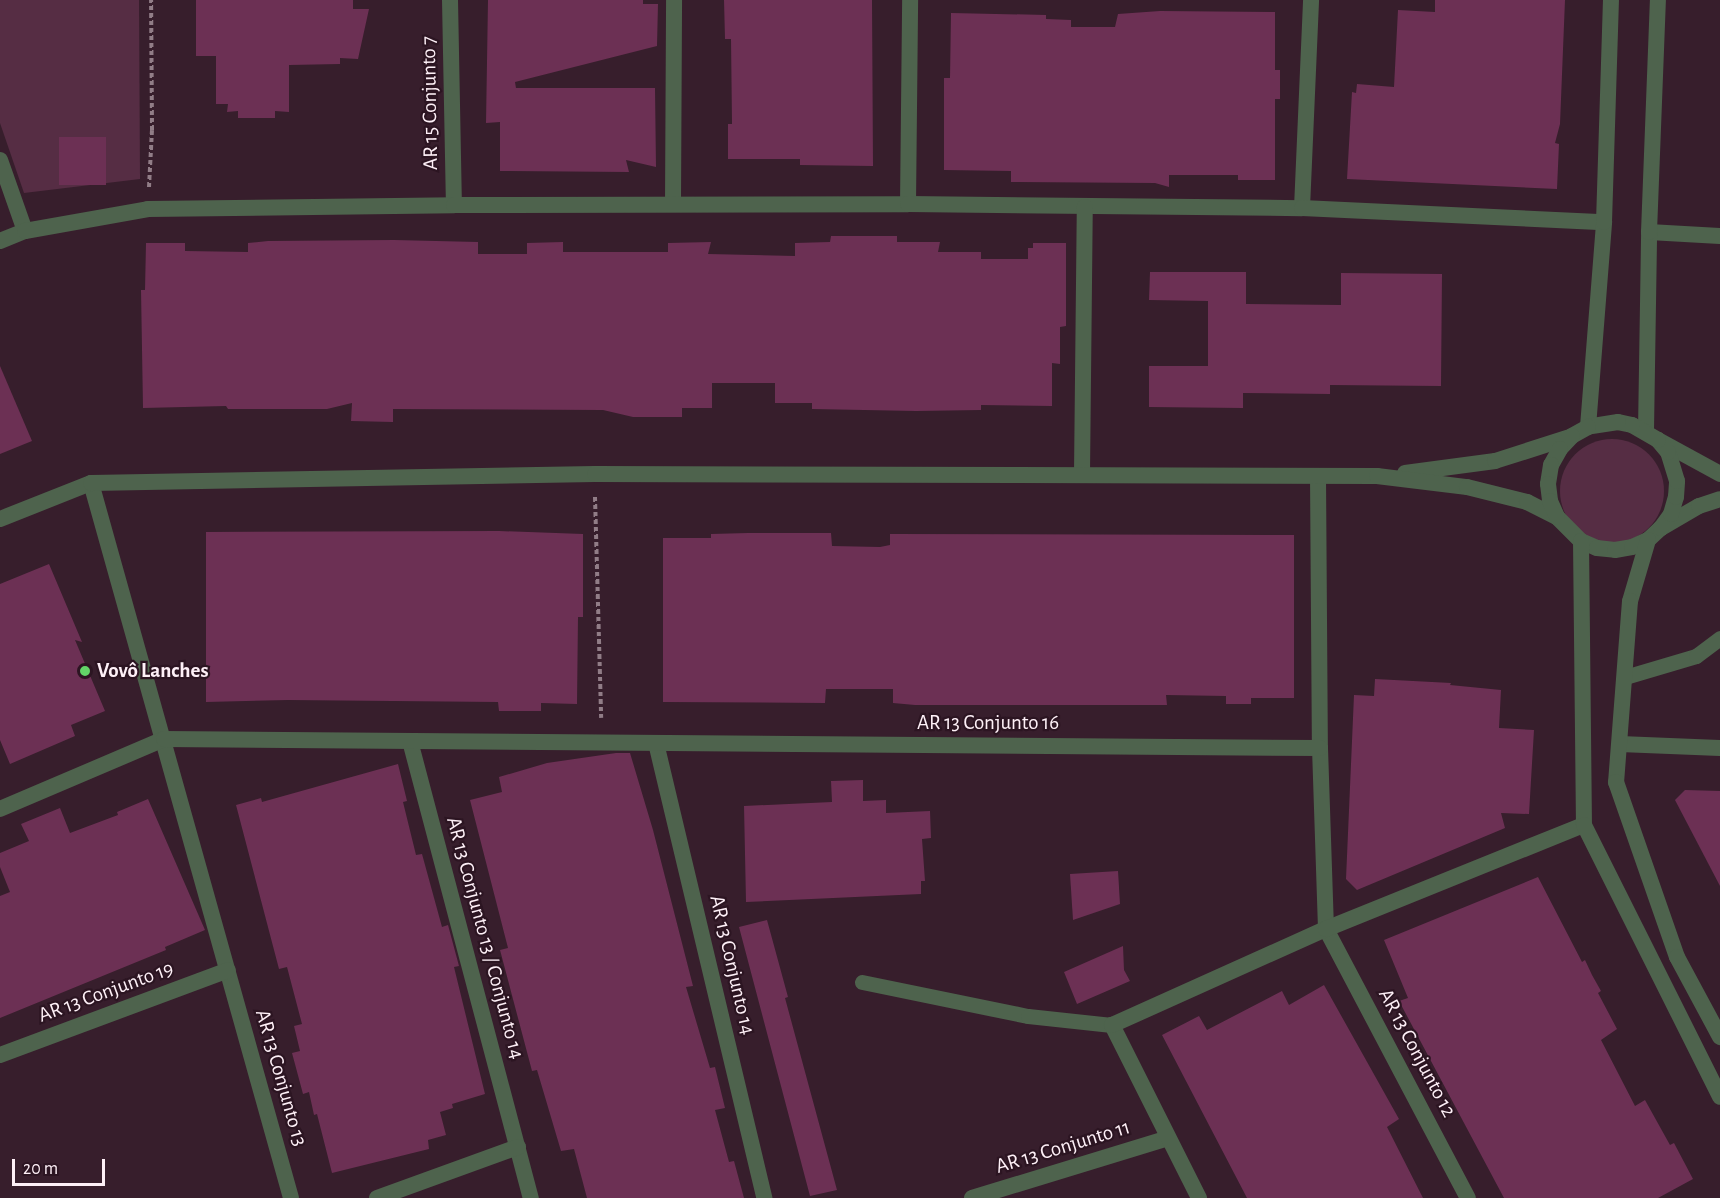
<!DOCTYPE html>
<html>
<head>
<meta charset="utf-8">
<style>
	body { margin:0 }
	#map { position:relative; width:1720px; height:1198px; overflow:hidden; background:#371e2c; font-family:"Alegreya Sans",sans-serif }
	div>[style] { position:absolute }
	.green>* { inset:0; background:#562d44 }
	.round { border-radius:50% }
	.building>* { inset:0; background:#6c3054; transform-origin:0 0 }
	.path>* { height:4px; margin-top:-2px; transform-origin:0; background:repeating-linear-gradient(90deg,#917d87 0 4.5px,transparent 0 7.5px) }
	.service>* { height:15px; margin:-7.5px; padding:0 7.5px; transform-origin:7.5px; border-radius:7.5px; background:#4e634d }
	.minor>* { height:16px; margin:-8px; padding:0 8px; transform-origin:8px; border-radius:8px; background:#4e634d }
	.tertiary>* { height:16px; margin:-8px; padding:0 8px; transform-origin:8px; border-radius:8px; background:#4e634d }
	.dots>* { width:16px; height:16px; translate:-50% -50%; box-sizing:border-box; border:3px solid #2c1522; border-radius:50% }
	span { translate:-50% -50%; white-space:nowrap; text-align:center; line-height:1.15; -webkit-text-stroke:4.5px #2c1522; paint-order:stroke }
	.street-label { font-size:21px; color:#fef0f7 }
	.poi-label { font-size:21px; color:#fef0f7; font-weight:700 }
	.left { translate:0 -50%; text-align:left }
	.scale { position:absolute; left:12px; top:1159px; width:93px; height:27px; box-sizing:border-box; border:3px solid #fef0f7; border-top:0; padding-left:8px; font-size:18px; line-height:21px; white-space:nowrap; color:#fef0f7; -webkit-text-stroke:4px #2c1522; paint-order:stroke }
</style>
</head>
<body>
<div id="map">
	<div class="green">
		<i style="clip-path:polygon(0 0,139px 0,140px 179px,24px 193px,0 123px)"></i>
		<i class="round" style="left:1560px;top:439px;width:104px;height:104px"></i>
	</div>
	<div class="building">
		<i style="clip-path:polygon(196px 0,353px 0,353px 9px,369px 9px,358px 59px,340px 58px,340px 64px,289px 65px,289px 112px,275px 111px,275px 118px,238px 118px,238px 111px,227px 112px,228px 104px,216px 104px,216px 56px,196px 56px)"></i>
		<i style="clip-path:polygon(488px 0,643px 0,643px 4px,658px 4px,657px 46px,515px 82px,516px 88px,655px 88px,656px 167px,626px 160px,629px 172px,500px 171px,500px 122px,486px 123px)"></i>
		<i style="clip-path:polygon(724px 0,872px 0,873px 166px,800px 165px,800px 159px,728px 159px,728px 124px,732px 124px,731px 39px,725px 39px)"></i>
		<i style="clip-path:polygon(1435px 0,1565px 0,1560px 124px,1555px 143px,1559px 144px,1557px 189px,1347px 179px,1352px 92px,1356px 93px,1357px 84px,1394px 87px,1398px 10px,1435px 12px)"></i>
		<i style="clip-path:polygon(1160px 11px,1275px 12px,1275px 70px,1280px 70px,1280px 99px,1275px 99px,1275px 180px,1238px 180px,1238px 175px,1169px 175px,1169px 187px,1155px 183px,1011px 182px,1011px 171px,944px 170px,944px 78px,950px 78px,951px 13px,1046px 15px,1046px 19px,1071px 20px,1071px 27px,1115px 27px,1118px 14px)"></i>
		<i style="left:59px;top:137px;width:47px;height:48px"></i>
		<i style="clip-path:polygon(831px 236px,897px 236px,897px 242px,940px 242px,938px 252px,981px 252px,981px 259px,1028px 259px,1028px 248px,1033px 248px,1033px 243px,1066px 243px,1066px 326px,1060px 327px,1060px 364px,1052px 363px,1052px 406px,981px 405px,981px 410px,916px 411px,812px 409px,812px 403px,775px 403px,775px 383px,712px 383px,712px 408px,682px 408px,682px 417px,633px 417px,603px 410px,393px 409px,393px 422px,351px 421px,352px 403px,327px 409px,228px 409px,226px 406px,143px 408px,141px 290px,145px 290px,146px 243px,185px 243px,185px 251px,248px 252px,248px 243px,268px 241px,394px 240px,478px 242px,478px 254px,527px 254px,527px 243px,563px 242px,563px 252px,668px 252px,668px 243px,711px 242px,708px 254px,795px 256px,795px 243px,830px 242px)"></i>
		<i style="clip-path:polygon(1150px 272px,1246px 272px,1246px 304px,1341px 305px,1341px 273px,1442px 274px,1441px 386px,1330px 385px,1330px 394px,1243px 393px,1243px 408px,1149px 407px,1149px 366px,1208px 366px,1208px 301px,1149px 300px)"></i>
		<i style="clip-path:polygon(0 366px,32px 441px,0 454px)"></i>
		<i style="clip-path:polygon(499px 531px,583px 534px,583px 617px,578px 617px,577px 704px,541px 703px,541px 711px,499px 711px,498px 702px,288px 700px,206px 702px,206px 532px)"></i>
		<i style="clip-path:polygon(748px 533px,831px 533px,832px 546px,880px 547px,890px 545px,890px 534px,1294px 535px,1294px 698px,1251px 698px,1251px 704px,1226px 704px,1226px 696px,1166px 695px,1167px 705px,915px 705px,893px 703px,893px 689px,826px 689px,825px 703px,663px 702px,663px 538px,711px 538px,711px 534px)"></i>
		<i style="clip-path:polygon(49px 564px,82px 642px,75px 640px,105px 711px,71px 725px,75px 736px,10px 764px,0 740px,0 584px)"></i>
		<i style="clip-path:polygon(1375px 679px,1451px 683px,1450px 685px,1501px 690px,1499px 728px,1534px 730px,1529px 814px,1501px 813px,1505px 828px,1357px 890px,1346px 879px,1354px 695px,1374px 696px)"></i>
		<i style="clip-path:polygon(616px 753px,630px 753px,653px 830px,693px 986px,686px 987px,710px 1068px,715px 1067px,725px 1108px,715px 1110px,729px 1162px,734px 1161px,744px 1198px,587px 1198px,574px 1149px,561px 1151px,537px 1070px,532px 1071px,500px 950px,508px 948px,470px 800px,502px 792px,499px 777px,547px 763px)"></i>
		<i style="clip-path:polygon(398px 764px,407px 801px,403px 802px,416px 855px,422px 854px,442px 927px,448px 925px,459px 966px,454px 967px,485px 1094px,452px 1104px,453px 1108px,440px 1112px,446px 1135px,428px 1140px,429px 1149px,332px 1173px,317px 1114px,314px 1115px,309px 1092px,303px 1094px,292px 1053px,300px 1051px,294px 1026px,302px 1024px,287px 967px,279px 969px,236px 805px,261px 798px,262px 802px)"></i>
		<i style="clip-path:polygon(863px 780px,863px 801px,886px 800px,886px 813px,930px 811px,931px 838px,922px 839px,925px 881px,921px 881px,921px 894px,746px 902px,744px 806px,832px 802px,831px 781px)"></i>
		<i style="clip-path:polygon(1685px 790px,1720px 791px,1720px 886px,1675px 800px)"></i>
		<i style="clip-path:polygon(148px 799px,205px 930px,165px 947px,166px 950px,0 1018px,0 896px,10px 892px,0 867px,0 853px,29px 841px,21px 824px,60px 808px,70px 833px,118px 815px,117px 812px)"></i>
		<i style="clip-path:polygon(1118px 871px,1120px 904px,1073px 920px,1070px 874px)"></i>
		<i style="clip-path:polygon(1538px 877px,1582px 962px,1585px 960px,1592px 975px,1601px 991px,1598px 993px,1617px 1029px,1601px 1040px,1635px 1106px,1645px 1100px,1670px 1145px,1674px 1143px,1693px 1179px,1658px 1198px,1504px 1198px,1399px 1001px,1408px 998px,1384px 940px)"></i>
		<i style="clip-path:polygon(767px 920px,788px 997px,785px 998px,837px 1190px,810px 1196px,739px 927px)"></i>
		<i style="clip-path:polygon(1123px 946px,1124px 970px,1130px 981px,1077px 1004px,1064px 972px)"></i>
		<i style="clip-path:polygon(1324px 985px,1399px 1119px,1387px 1127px,1423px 1198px,1247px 1198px,1162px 1035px,1199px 1016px,1207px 1030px,1282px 991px,1289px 1005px)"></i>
	</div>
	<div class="path">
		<i style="left:149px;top:187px;width:57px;rotate:-87deg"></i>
		<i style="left:152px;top:130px;width:130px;rotate:-90.4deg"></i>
		<i style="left:595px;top:497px;width:221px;rotate:88.4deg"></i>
	</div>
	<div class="service">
		<i style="left:1625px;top:677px;width:74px;rotate:-16.5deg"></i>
		<i style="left:1696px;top:656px;width:30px;rotate:-37deg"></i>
		<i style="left:862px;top:982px;width:169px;rotate:11.6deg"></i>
		<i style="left:1028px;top:1016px;width:84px;rotate:6.1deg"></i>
	</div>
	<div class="minor">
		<i style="left:450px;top:0;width:205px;rotate:88.9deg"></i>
		<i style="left:0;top:160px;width:75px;rotate:70.6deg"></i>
		<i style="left:673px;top:203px;width:203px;rotate:-89.7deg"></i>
		<i style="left:908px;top:204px;width:204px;rotate:-89.4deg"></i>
		<i style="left:1302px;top:208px;width:208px;rotate:-87.5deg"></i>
		<i style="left:1649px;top:232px;width:71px;rotate:3.2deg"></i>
		<i style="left:0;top:241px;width:27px;rotate:-22deg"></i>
		<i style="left:25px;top:231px;width:125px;rotate:-10.1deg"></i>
		<i style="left:148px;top:209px;width:306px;rotate:-0.7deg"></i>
		<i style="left:454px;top:205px;width:454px;rotate:-0.1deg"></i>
		<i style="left:908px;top:204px;width:394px;rotate:0.6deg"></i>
		<i style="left:1302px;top:208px;width:302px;rotate:2.7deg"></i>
		<i style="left:1658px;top:440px;width:71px;rotate:28.7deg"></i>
		<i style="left:1082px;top:474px;width:267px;rotate:-89.4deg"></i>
		<i style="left:1318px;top:476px;width:272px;rotate:89.6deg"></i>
		<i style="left:1320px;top:748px;width:181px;rotate:88.1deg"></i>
		<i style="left:1326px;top:929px;width:304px;rotate:62.2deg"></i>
		<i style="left:91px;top:483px;width:742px;rotate:74.37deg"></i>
		<i style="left:1661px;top:528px;width:44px;rotate:-30.1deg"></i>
		<i style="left:1699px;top:506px;width:22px;rotate:-18deg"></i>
		<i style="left:410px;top:741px;width:473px;rotate:75.2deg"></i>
		<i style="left:656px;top:743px;width:468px;rotate:76.6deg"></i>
		<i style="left:1620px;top:744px;width:100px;rotate:2.3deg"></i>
		<i style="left:0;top:809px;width:178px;rotate:-23.1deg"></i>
		<i style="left:164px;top:739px;width:1156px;rotate:0.45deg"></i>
		<i style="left:0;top:1055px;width:243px;rotate:-20.4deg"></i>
		<i style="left:377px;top:1198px;width:150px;rotate:-19.9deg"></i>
		<i style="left:972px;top:1198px;width:205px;rotate:-17deg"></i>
		<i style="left:1199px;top:1198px;width:194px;rotate:-116.7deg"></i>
		<i style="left:1112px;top:1025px;width:235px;rotate:-24.2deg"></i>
		<i style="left:1326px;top:929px;width:278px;rotate:-22deg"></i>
	</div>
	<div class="tertiary">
		<i style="left:1588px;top:427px;width:206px;rotate:-85.5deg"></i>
		<i style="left:1604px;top:222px;width:222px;rotate:-88.2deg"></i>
		<i style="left:1646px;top:431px;width:199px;rotate:-89.1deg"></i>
		<i style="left:1649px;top:232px;width:232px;rotate:-87.8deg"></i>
		<i style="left:1405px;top:473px;width:91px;rotate:-7.6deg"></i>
		<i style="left:1495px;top:461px;width:79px;rotate:-17.7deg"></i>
		<i style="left:0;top:519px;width:98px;rotate:-21.6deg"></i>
		<i style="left:91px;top:483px;width:504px;rotate:-1.02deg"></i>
		<i style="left:595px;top:474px;width:782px;rotate:0.15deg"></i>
		<i style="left:1377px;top:476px;width:91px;rotate:7deg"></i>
		<i style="left:1467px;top:487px;width:62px;rotate:14deg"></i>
		<i style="left:1527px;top:502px;width:34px;rotate:27deg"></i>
		<i style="left:1557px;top:517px;width:34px;rotate:45deg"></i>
		<i style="left:1581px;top:541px;width:17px;rotate:24deg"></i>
		<i style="left:1597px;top:548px;width:18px;rotate:6deg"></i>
		<i style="left:1615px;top:550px;width:17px;rotate:-10deg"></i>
		<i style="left:1632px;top:547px;width:17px;rotate:-24deg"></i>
		<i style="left:1648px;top:540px;width:18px;rotate:-43deg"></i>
		<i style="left:1661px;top:528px;width:17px;rotate:-54deg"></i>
		<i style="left:1671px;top:514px;width:18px;rotate:-74deg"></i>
		<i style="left:1676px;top:497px;width:16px;rotate:-86deg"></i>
		<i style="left:1677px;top:481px;width:30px;rotate:-107deg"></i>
		<i style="left:1668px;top:452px;width:16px;rotate:-130deg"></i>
		<i style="left:1658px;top:440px;width:30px;rotate:-150deg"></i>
		<i style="left:1632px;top:425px;width:14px;rotate:-168deg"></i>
		<i style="left:1618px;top:422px;width:30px;rotate:171deg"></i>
		<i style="left:1588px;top:427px;width:18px;rotate:151deg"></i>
		<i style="left:1572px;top:436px;width:18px;rotate:133deg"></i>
		<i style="left:1560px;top:449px;width:18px;rotate:119deg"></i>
		<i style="left:1551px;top:465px;width:19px;rotate:99deg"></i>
		<i style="left:1548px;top:484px;width:17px;rotate:83deg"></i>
		<i style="left:1550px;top:501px;width:17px;rotate:66deg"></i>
		<i style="left:1648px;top:540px;width:64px;rotate:106.4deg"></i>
		<i style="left:1630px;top:601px;width:182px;rotate:94.4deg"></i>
		<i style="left:1616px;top:782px;width:185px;rotate:70.8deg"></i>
		<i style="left:1677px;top:957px;width:91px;rotate:61.7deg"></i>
		<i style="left:1581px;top:541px;width:284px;rotate:89.4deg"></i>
		<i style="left:1584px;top:825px;width:304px;rotate:63.4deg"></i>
	</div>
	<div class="dots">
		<i style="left:85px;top:671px;background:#63d468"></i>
	</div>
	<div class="street-label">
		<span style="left:430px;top:103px;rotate:-91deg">AR 15 Conjunto 7</span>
		<span style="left:988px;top:723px">AR 13 Conjunto 16</span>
		<span style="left:485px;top:938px;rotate:75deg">AR 13 Conjunto 13 / Conjunto 14</span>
		<span style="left:732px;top:965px;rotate:77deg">AR 13 Conjunto 14</span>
		<span style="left:106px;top:992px;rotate:-20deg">AR 13 Conjunto 19</span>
		<span style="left:1417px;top:1053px;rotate:62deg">AR 13 Conjunto 12</span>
		<span style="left:281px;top:1078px;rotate:74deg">AR 13 Conjunto 13</span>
		<span style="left:1063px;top:1147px;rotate:-17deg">AR 13 Conjunto 11</span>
	</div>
	<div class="poi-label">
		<span class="left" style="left:97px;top:671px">Vovô Lanches</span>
	</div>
	<div class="scale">20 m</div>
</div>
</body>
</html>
